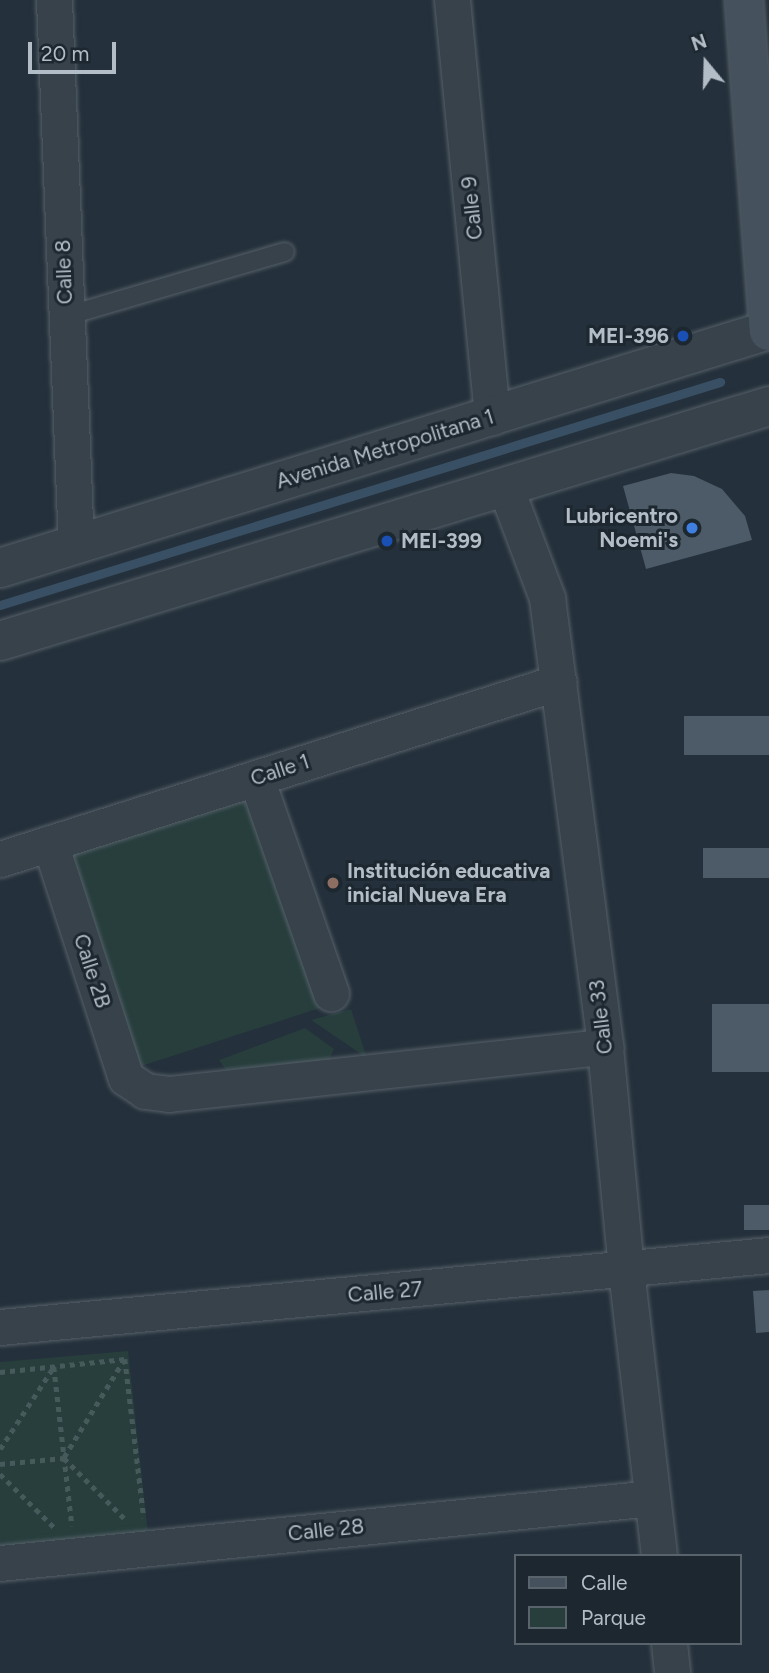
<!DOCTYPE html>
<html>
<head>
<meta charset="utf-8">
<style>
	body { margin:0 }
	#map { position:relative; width:769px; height:1673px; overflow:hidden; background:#24303b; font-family:Figtree,sans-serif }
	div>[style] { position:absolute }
	.green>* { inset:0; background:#273e3d; transform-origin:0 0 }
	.stream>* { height:9px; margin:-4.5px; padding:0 4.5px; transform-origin:4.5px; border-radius:4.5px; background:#395064 }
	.building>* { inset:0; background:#4c5b67; transform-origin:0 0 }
	.path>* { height:4.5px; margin-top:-2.25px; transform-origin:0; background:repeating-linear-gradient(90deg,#465a5b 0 5px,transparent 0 10px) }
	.roads { filter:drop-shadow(0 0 2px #566069) drop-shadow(0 0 2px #566069) }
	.service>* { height:18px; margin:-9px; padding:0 9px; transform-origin:9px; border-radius:9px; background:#37424b }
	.minor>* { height:35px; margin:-17.5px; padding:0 17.5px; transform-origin:17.5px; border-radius:17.5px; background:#37424b }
	.tertiary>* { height:38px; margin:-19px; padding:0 19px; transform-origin:19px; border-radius:19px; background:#37424b }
	.secondary>* { height:38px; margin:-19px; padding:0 19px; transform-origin:19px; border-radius:19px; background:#46515e }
	.dots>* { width:19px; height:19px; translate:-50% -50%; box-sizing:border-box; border:4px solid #1d2730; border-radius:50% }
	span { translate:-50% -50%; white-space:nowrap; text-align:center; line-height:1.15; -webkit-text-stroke:6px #1d2730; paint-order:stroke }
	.street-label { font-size:21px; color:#b3bdc7 }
	.poi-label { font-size:21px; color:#b3bdc7; font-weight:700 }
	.right { translate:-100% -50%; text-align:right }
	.left { translate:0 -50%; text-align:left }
	.legend { position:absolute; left:514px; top:1554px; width:228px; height:91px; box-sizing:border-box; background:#1d2730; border:2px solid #59636c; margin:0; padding:9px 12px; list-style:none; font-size:21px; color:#b3bdc7 }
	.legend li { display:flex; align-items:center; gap:14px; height:35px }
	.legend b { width:35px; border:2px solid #59636c }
	.north { position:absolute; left:671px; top:28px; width:70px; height:70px; -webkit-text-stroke:5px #1d2730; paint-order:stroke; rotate:341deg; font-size:19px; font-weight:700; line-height:28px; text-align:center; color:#b3bdc7 }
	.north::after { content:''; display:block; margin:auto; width:24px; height:32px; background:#b3bdc7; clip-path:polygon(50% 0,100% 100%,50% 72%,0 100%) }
	.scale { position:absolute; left:28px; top:42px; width:88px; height:32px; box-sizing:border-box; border:4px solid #b3bdc7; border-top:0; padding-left:9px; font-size:21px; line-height:24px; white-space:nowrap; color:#b3bdc7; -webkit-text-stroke:5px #1d2730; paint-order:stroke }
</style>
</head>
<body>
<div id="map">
	<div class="green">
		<i style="left:253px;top:789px;width:229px;height:203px;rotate:72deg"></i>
		<i style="clip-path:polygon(351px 1009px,367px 1058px,311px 1020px)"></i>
		<i style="clip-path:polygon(305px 1028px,334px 1049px,329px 1060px,226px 1070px,219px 1060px)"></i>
		<i style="clip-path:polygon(128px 1351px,149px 1543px,0 1556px,0 1362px)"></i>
	</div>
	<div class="stream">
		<i style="left:0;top:605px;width:754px;rotate:-17.21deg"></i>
	</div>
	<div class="building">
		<i style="clip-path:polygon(671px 473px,694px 476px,722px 489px,745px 516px,752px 540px,646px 569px,623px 486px)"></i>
		<i style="left:769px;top:716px;width:39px;height:85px;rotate:90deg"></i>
		<i style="left:769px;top:848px;width:30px;height:66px;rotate:90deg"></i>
		<i style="left:769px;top:1004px;width:68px;height:57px;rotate:90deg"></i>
		<i style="left:769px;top:1205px;width:25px;height:25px;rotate:90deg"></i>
		<i style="clip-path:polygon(769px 1290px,769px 1332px,756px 1333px,753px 1291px)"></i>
	</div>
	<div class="path">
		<i style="left:125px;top:1359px;width:160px;rotate:83.2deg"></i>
		<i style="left:54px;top:1367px;width:160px;rotate:83.5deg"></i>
		<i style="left:0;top:1372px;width:126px;rotate:-5.9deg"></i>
		<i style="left:0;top:1449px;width:97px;rotate:-56.8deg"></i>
		<i style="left:64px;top:1457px;width:114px;rotate:-58.3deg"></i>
		<i style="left:64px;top:1458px;width:85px;rotate:45deg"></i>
		<i style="left:0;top:1464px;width:64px;rotate:-5.4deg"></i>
		<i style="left:0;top:1474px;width:76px;rotate:44.5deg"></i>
	</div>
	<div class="roads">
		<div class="service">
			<i style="left:66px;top:316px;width:228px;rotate:-16.3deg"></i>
		</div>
		<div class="minor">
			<i style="left:54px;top:0;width:545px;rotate:87.69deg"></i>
			<i style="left:452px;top:0;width:419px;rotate:84.5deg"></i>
			<i style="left:505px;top:486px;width:120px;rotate:69.4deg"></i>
			<i style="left:547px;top:598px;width:453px;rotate:82.6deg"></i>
			<i style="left:605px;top:1047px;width:224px;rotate:84.6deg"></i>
			<i style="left:626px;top:1270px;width:288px;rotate:83.4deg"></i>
			<i style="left:256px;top:778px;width:228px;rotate:70.8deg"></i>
			<i style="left:50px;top:843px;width:247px;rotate:72.1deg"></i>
			<i style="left:126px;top:1078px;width:23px;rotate:34deg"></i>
			<i style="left:145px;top:1091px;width:24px;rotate:7deg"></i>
			<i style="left:169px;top:1094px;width:439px;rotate:-6.2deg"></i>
			<i style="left:0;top:859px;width:586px;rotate:-17.57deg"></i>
			<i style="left:0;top:1327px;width:772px;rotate:-5.35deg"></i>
			<i style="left:0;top:1563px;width:655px;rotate:-5.69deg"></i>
			<i style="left:669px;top:1643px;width:30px;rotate:84deg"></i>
		</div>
		<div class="tertiary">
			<i style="left:0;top:568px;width:805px;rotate:-17.2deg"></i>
			<i style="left:0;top:641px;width:804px;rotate:-16.99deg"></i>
		</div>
		<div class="secondary">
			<i style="left:744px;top:0;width:332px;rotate:85.7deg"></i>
		</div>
	</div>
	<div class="dots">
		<i style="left:683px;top:336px;background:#1a4fb4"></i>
		<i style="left:692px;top:528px;background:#3f7fe0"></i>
		<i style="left:387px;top:541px;background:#1a4fb4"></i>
		<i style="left:333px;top:883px;background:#8d6e63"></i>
	</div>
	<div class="street-label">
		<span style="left:472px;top:208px;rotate:-96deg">Calle 9</span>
		<span style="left:64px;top:272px;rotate:-92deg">Calle 8</span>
		<span style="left:385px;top:449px;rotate:-17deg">Avenida Metropolitana 1</span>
		<span style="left:280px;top:770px;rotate:-18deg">Calle 1</span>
		<span style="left:92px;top:971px;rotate:72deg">Calle 2B</span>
		<span style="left:601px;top:1017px;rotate:-97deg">Calle 33</span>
		<span style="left:385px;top:1292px;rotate:-5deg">Calle 27</span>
		<span style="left:326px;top:1530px;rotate:-6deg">Calle 28</span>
	</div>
	<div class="poi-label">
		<span class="right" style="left:669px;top:336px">MEI-396</span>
		<span class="right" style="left:678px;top:528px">Lubricentro<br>Noemi's</span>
		<span class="left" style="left:401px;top:541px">MEI-399</span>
		<span class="left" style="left:347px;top:883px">Institución educativa<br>inicial Nueva Era</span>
	</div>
	<ul class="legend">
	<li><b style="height:9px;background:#46515e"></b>Calle</li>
	<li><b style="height:19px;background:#273e3d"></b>Parque</li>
	</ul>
	<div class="north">N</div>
	<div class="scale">20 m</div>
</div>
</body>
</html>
